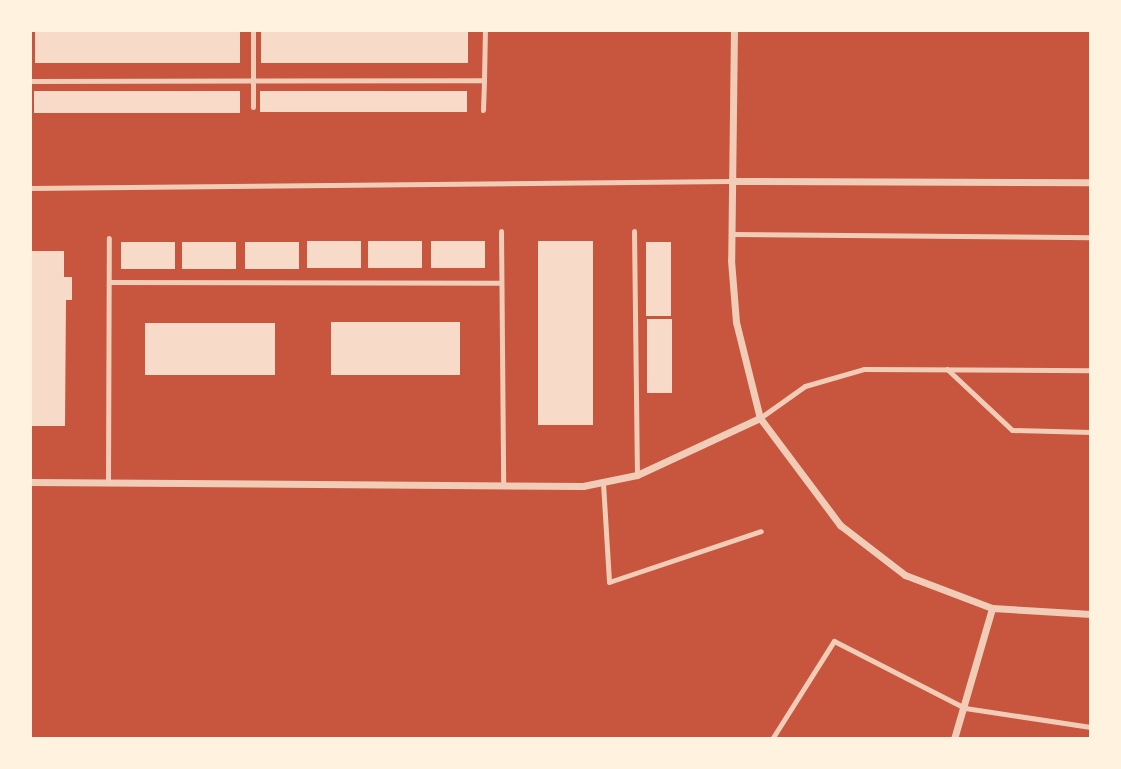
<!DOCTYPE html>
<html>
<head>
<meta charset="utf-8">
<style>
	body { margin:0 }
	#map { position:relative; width:1121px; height:769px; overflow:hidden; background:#c8553d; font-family:"Nunito Sans",sans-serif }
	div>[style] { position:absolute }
	.building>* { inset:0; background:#f7dbc8; transform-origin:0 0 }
	.service>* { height:5px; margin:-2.5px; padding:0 2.5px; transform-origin:2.5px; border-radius:2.5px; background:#f1ccb7 }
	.minor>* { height:7px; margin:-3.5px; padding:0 3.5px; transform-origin:3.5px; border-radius:3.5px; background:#f1ccb7 }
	span { translate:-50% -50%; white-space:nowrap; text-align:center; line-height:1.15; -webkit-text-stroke:7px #fff3e0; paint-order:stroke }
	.frame { position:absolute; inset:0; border:32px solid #fff3e0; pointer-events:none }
</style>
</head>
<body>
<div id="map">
	<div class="building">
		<i style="left:35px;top:30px;width:205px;height:33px"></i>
		<i style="left:261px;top:30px;width:207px;height:33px"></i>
		<i style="left:34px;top:91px;width:206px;height:22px"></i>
		<i style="left:260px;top:91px;width:207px;height:21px"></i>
		<i style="left:307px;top:241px;width:54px;height:27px"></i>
		<i style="left:368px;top:241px;width:54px;height:27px"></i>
		<i style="left:431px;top:241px;width:54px;height:27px"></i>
		<i style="left:538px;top:241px;width:55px;height:184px"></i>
		<i style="left:121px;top:242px;width:54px;height:27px"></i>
		<i style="left:182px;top:242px;width:54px;height:27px"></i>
		<i style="left:245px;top:242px;width:54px;height:27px"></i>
		<i style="left:646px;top:242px;width:25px;height:74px"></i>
		<i style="clip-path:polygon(30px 251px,64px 251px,64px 277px,72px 277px,72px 300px,66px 300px,65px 426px,30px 426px)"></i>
		<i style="left:647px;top:319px;width:25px;height:74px"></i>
		<i style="left:331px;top:322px;width:129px;height:53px"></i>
		<i style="left:145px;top:323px;width:130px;height:52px"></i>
	</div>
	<div class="service">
		<i style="left:253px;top:30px;width:77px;rotate:90deg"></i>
		<i style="left:30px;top:81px;width:454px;rotate:-0.1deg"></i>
		<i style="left:484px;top:80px;width:50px;rotate:-88.9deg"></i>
		<i style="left:483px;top:110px;width:30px;rotate:-88deg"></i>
		<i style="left:30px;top:188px;width:701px;rotate:-0.57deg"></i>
		<i style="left:501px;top:231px;width:254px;rotate:89.5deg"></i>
		<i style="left:634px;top:231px;width:244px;rotate:89.3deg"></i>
		<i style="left:731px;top:234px;width:360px;rotate:0.5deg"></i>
		<i style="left:109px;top:282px;width:392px;rotate:0.1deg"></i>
		<i style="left:947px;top:369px;width:89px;rotate:43.2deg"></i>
		<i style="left:1012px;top:430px;width:79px;rotate:1.5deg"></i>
		<i style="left:760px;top:418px;width:55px;rotate:-35.4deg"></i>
		<i style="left:805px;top:386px;width:61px;rotate:-16.1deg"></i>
		<i style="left:864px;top:369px;width:227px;rotate:0.3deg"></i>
		<i style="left:108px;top:483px;width:245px;rotate:-89.8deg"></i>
		<i style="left:603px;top:483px;width:99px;rotate:86.5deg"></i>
		<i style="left:609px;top:582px;width:160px;rotate:-18.5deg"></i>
		<i style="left:772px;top:739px;width:116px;rotate:-57.7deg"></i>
		<i style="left:834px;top:641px;width:147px;rotate:27.1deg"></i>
		<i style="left:965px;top:708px;width:127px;rotate:8.6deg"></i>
	</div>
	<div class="minor">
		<i style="left:734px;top:30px;width:230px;rotate:90.7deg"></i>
		<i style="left:731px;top:260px;width:62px;rotate:85.4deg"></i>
		<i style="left:736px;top:322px;width:99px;rotate:76deg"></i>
		<i style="left:760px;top:418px;width:134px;rotate:53.2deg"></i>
		<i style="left:840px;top:525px;width:82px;rotate:37.6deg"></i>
		<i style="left:905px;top:575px;width:93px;rotate:20.8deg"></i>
		<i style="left:992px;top:608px;width:99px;rotate:3.5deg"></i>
		<i style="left:731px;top:181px;width:360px;rotate:0.2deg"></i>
		<i style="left:30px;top:482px;width:553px;rotate:0.41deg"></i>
		<i style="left:583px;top:486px;width:55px;rotate:-11.5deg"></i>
		<i style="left:637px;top:475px;width:136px;rotate:-24.9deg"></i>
		<i style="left:954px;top:739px;width:136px;rotate:-73.8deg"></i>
	</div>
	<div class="frame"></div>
</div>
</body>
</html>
